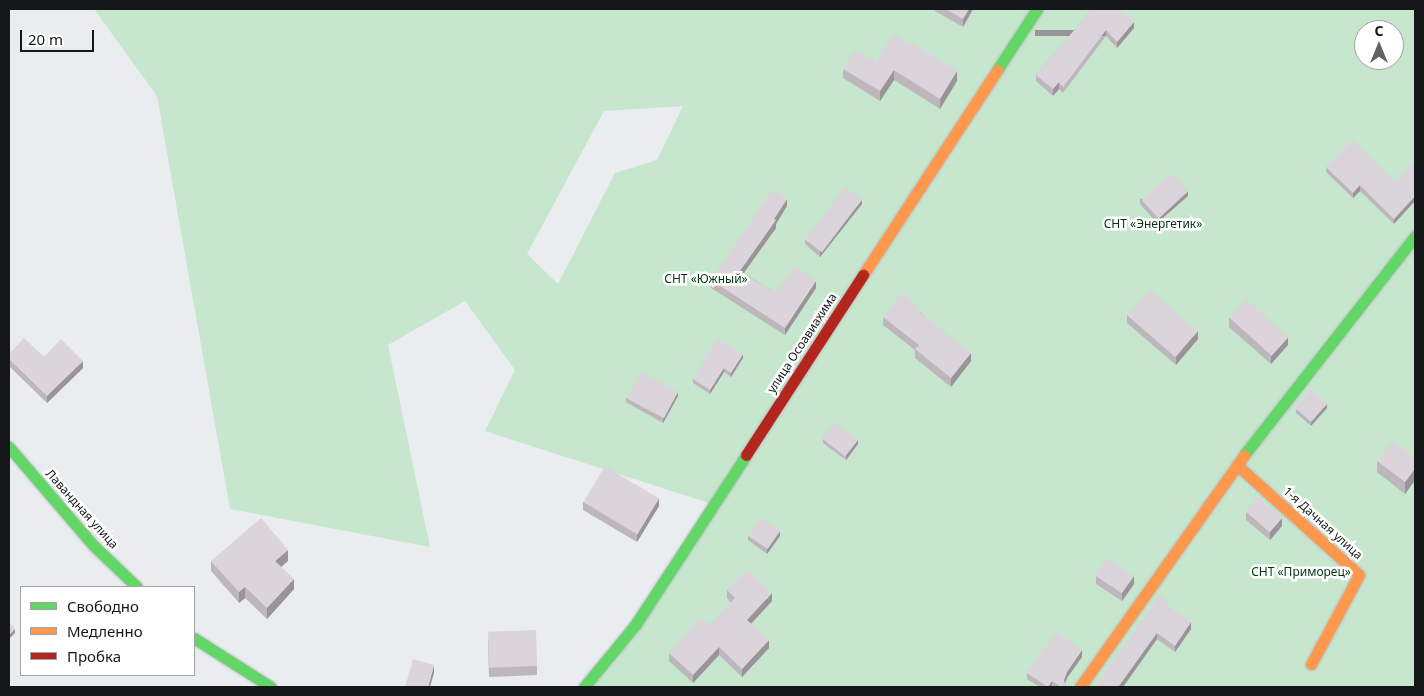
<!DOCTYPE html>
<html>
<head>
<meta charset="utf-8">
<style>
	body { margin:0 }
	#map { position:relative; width:1424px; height:696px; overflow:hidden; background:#eaedf0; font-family:"Noto Sans",sans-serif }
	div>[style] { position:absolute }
	.green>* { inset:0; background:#c6e6cd }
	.roads { filter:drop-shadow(0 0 1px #b8babd) drop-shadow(0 0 1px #b8babd) }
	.fast>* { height:11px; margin:-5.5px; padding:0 5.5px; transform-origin:5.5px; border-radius:5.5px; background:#63d668 }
	.slow>* { height:11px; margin:-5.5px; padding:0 5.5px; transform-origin:5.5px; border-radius:5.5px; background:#ff974d }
	.jam>* { height:11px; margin:-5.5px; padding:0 5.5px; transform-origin:5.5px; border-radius:5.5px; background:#b3261e }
	.wall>* { inset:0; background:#bdb6bc }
	.shaded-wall>* { inset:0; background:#9a9499; transform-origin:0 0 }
	.building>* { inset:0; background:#dcd4db; transform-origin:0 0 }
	span { translate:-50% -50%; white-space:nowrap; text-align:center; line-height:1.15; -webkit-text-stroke:5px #fff; paint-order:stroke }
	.park-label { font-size:12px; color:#00360f }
	.street-label { font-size:12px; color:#151719 }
	.frame { position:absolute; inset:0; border:10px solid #151719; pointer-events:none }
	.legend { position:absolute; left:20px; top:586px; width:175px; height:90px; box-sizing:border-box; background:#fff; border:1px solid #a1a2a3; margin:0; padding:6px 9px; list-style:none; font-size:15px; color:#151719 }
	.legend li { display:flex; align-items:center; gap:10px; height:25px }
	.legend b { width:25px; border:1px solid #a1a2a3 }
	.north { position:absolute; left:1354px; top:20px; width:50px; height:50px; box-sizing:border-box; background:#fff; border:1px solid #a1a2a3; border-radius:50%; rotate:0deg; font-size:14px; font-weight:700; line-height:20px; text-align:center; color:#151719 }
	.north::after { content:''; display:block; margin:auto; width:18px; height:22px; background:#606264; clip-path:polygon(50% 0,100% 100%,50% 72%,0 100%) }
	.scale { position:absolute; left:20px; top:30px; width:74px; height:22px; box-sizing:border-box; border:2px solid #151719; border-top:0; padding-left:6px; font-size:15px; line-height:18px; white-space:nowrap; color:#151719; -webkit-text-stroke:4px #fff; paint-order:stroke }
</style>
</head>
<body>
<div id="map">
	<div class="green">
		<i style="clip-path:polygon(evenodd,94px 9px,1415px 9px,1415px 687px,584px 687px,712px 504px,485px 431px,515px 370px,465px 301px,388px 345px,430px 547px,230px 509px,157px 96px,94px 9px,1364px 30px,1394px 30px,1394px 60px,1364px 60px,1364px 30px,94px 9px,683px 106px,657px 160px,615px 173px,558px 284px,527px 254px,604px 111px,683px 106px)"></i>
	</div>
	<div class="roads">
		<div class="fast">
			<i style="left:997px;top:70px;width:73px;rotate:-56.7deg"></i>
			<i style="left:9px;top:447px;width:130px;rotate:49.4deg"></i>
			<i style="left:94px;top:546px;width:59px;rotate:43.6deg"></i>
			<i style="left:1244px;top:455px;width:278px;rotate:-52deg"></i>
			<i style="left:194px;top:638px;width:91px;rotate:32.5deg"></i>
			<i style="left:584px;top:687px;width:82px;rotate:-50.5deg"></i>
			<i style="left:636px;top:624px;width:202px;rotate:-56.9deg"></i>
		</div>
		<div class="slow">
			<i style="left:863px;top:275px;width:245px;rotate:-56.8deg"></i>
			<i style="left:1237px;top:465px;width:164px;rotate:42deg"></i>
			<i style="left:1359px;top:575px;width:101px;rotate:118.3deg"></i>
			<i style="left:1080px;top:687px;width:284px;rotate:-54.7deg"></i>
		</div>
		<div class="jam">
			<i style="left:746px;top:455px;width:215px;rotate:-57deg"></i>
		</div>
	</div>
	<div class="wall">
		<i style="clip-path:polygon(935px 9px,973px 9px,963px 27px,935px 11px)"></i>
		<i style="clip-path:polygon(1092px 9px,1134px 28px,1117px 48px,1106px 36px,1063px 93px,1059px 89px,1053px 96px,1036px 81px,1036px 75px)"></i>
		<i style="clip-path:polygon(876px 62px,957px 81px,940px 109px,894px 80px,880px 101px,843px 78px,843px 69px)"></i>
		<i style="clip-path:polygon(1326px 167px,1395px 182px,1394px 224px,1360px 191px,1353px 198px,1326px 172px)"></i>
		<i style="clip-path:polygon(1188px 196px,1157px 223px,1140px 204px,1140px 199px)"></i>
		<i style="clip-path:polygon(862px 204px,820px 257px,805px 244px,805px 240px)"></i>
		<i style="clip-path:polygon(787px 206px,776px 224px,776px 228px,744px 273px,775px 293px,816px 288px,785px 335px,711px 288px,711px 280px)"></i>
		<i style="clip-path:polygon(920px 312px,971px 361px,951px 387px,915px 358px,915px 350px,883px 325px,883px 317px)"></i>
		<i style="clip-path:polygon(1127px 315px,1198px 339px,1176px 365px,1127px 323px)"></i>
		<i style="clip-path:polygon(1229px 318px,1288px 345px,1271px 364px,1229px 327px)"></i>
		<i style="clip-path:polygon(9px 354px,44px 357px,83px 368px,47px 403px,9px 366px)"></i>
		<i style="clip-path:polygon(743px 358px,731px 377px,724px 372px,710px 394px,693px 383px,693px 379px)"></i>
		<i style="clip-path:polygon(678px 396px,663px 423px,626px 402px,626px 398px)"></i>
		<i style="clip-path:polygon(1327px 408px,1311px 426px,1296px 413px,1296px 409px)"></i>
		<i style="clip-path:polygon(823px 439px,858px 444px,846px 460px,823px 443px)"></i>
		<i style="clip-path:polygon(1415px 458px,1415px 480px,1405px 494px,1377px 472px,1377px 461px)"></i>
		<i style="clip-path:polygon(583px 502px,659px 506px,637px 542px,583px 510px)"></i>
		<i style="clip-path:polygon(1246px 512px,1282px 526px,1270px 540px,1246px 520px)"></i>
		<i style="clip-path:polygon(748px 536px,780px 536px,767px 554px,748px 540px)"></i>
		<i style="clip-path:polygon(211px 561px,288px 561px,281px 567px,294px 589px,267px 619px,245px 598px,239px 603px,211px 571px)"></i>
		<i style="clip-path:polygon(1096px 576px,1134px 584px,1122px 601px,1096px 584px)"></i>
		<i style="clip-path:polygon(727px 590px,772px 601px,751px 624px,769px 648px,742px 677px,719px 655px,693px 683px,669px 661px,669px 653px,710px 625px,731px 603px,727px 598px)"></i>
		<i style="clip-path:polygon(1169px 607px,1191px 629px,1175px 652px,1157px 639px,1123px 687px)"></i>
		<i style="clip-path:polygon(488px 640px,537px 666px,537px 675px,489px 677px)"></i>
		<i style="clip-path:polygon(1082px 657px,1067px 678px,1065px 684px,1066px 687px,1040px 687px,1027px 679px,1027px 673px)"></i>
	</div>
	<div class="shaded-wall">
		<i style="clip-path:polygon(969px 9px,973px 9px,963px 27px,963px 19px)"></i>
		<i style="clip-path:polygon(1134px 22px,1134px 28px,1117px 48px,1117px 42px)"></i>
		<i style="left:1106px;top:30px;width:6px;height:71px;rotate:90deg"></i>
		<i style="clip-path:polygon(894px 70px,894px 80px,880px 101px,880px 91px)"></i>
		<i style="clip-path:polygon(957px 71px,957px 81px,940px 109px,940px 99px)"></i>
		<i style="clip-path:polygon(1059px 82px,1059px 89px,1053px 96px,1053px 89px)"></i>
		<i style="clip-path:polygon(1360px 185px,1360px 191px,1353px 198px,1353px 193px)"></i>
		<i style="clip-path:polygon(1188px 191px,1188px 196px,1157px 223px,1157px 219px)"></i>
		<i style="clip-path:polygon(1415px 196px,1415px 201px,1394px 224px,1394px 219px)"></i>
		<i style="clip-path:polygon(787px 199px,787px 206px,776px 224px,776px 228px,740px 278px,740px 271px)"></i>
		<i style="clip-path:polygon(862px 200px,862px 204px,820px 257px,820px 252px)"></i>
		<i style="clip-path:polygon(816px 281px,816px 288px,785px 335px,785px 328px)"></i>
		<i style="clip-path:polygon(1198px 331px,1198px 339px,1176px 365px,1176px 357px)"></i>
		<i style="clip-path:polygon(1288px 337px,1288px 345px,1271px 364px,1271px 356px)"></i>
		<i style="clip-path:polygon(971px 353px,971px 361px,951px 387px,951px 378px)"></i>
		<i style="clip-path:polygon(743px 354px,743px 358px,731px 377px,731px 373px)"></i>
		<i style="clip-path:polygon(83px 361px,83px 368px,47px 403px,47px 396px)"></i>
		<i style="clip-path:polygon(724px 368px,724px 372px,710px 394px,710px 390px)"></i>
		<i style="clip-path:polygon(678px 392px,678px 396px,663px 423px,663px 419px)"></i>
		<i style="clip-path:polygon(1327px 404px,1327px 408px,1311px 426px,1311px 422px)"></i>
		<i style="clip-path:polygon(858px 440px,858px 444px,846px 460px,846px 456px)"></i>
		<i style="clip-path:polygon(1415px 469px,1415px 480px,1405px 494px,1405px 482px)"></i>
		<i style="clip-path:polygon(659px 498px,659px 506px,637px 542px,637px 534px)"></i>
		<i style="clip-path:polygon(1282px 518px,1282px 526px,1270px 540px,1270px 532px)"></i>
		<i style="clip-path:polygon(780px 531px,780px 536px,767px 554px,767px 549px)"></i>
		<i style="clip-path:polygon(288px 550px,288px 561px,275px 572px,275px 561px)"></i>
		<i style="clip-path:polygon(1134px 576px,1134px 584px,1122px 601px,1122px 593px)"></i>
		<i style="clip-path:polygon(294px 579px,294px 589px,267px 619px,267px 608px)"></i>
		<i style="clip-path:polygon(245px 587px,245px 598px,239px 603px,239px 592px)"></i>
		<i style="clip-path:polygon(772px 593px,772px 601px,747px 628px,747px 620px)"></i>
		<i style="clip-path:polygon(1191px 622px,1191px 629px,1175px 652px,1175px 646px)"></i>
		<i style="clip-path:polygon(15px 629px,15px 633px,9px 639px,9px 635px)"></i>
		<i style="clip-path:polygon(1157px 633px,1157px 639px,1123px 687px,1118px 687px)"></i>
		<i style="clip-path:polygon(769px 640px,769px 648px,742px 677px,742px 669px)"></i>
		<i style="clip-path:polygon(719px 647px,719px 655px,693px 683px,693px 675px)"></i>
		<i style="clip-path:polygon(1082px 650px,1082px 657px,1067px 678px,1064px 686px,1064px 680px,1067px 672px)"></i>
		<i style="clip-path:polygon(434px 665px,434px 673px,430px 687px,428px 687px)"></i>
		<i style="clip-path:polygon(1052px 681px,1052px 687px,1048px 687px)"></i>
	</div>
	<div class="building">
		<i style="clip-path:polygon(946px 9px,969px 9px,963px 19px)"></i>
		<i style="clip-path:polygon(1092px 9px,1118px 9px,1134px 22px,1117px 42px,1106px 30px,1063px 87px,1059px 82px,1053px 89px,1036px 75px)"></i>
		<i style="clip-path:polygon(893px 34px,911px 45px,912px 43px,957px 71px,940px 99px,894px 70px,880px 91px,843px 69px,855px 50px,876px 62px)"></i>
		<i style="clip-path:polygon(1353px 140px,1395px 182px,1415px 160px,1415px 196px,1394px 219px,1360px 185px,1353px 193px,1326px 167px)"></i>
		<i style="left:1171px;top:173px;width:25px;height:40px;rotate:47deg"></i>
		<i style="left:845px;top:187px;width:21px;height:66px;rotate:37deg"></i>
		<i style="clip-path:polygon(773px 189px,787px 199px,774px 219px,776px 220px,740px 271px,775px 293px,795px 266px,816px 281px,785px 328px,711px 280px)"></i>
		<i style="left:1150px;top:290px;width:63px;height:34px;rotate:41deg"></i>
		<i style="clip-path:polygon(902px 293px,920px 308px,918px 311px,971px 353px,951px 378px,915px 349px,919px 345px,883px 317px)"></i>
		<i style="left:1246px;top:299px;width:57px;height:25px;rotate:42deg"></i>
		<i style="clip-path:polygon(24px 338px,44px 357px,61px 339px,83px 361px,47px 396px,9px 359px,9px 354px)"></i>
		<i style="clip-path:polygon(717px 339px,743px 354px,731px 373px,724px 368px,710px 390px,693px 379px)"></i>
		<i style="left:641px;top:372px;width:42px;height:30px;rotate:28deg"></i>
		<i style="left:1311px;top:390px;width:21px;height:24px;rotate:41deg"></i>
		<i style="left:835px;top:422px;width:29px;height:21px;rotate:38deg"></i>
		<i style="clip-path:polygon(1393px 441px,1415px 458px,1415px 469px,1405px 482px,1377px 461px)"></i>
		<i style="left:605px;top:466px;width:63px;height:42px;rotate:31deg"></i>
		<i style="left:1258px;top:497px;width:32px;height:19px;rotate:41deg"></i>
		<i style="clip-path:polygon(261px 518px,288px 550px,275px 561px,294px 579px,267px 608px,245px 587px,239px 592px,211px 561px)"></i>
		<i style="left:761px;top:518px;width:23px;height:22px;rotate:34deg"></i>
		<i style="left:1107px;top:558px;width:32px;height:21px;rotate:34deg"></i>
		<i style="clip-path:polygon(747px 570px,772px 593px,747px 620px,769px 640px,742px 669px,719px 647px,693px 675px,669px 653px,700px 618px,710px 625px,735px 598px,727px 590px)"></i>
		<i style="clip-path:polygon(1160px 595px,1169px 602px,1167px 606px,1191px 622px,1175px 646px,1157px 633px,1118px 687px,1095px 687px)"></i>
		<i style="clip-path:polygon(9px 622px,15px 629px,9px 635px)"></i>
		<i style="left:536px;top:630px;width:36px;height:48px;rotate:88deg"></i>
		<i style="clip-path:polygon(1056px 632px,1082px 650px,1067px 672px,1064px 680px,1066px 687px,1061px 687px,1052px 681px,1048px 687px,1027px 673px)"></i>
		<i style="clip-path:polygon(413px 659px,434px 665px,428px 687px,405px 687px)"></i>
	</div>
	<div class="park-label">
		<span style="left:1153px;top:224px">СНТ «Энергетик»</span>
		<span style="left:706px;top:279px">СНТ «Южный»</span>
		<span style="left:1301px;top:572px">СНТ «Приморец»</span>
	</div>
	<div class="street-label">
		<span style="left:802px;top:343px;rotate:-57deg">улица Осоавиахима</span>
		<span style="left:82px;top:509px;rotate:48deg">Лавандная улица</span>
		<span style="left:1323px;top:523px;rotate:42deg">1-я Дачная улица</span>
	</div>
	<div class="frame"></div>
	<ul class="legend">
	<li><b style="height:6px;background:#63d668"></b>Свободно</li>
	<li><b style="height:6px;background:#ff974d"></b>Медленно</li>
	<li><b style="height:6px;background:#b3261e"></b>Пробка</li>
	</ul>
	<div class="north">С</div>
	<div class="scale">20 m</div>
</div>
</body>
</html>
